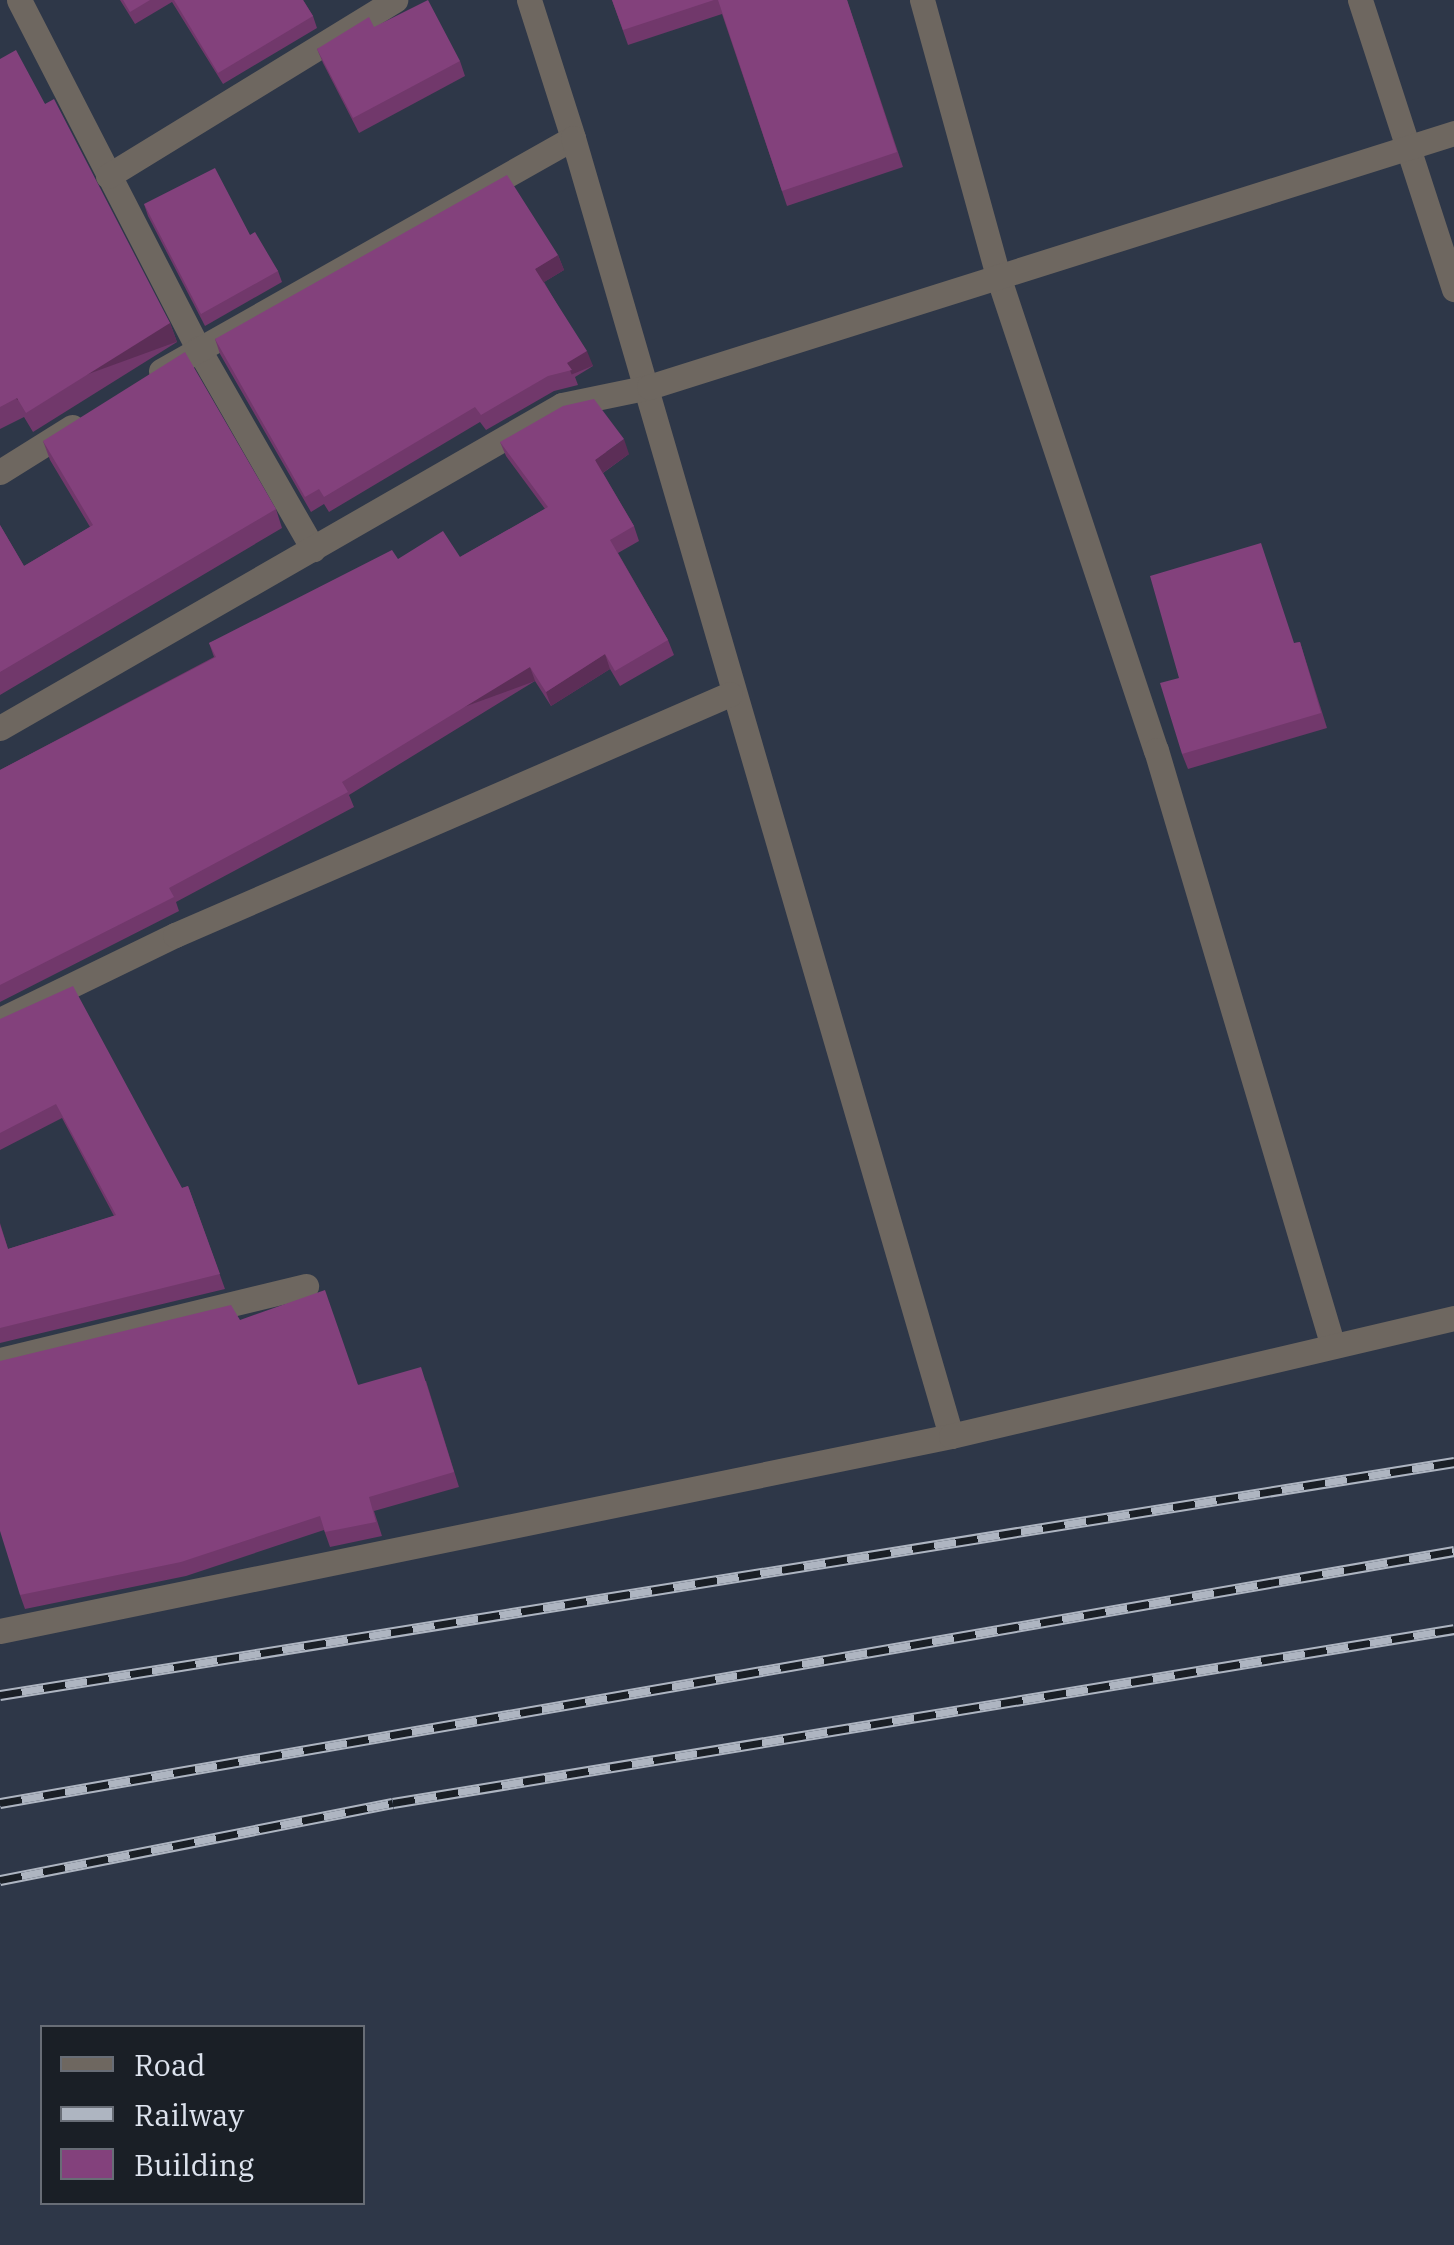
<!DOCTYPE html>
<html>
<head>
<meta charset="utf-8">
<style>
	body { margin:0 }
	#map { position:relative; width:1454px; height:2245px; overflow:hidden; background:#2e3748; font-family:"IBM Plex Serif",serif }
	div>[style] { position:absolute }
	.street>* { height:25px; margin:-12.5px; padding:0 12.5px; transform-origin:12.5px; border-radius:12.5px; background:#6e6760 }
	.rail>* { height:11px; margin-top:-5.5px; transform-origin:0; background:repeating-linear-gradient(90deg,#1a1f26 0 22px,#aeb5c1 0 44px); box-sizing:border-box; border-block:2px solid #aeb5c1 }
	.wall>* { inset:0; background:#71386b }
	.shaded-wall>* { inset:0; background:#5c2e57; transform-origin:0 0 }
	.building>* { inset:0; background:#83417c }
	span { translate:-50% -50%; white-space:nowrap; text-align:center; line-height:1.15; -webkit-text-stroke:8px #1a1f26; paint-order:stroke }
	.legend { position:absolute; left:40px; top:2025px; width:325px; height:180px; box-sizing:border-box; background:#1a1f26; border:2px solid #686d76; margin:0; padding:12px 18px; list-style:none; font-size:30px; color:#dde3ee }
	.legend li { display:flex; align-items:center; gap:20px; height:50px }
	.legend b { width:50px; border:2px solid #686d76 }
</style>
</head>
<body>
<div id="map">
	<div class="street">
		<i style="left:19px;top:0;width:391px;rotate:62.8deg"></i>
		<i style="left:198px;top:348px;width:232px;rotate:60.2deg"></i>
		<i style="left:529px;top:0;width:145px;rotate:72.3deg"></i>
		<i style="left:922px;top:0;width:286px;rotate:74.6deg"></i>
		<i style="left:998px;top:276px;width:500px;rotate:71.6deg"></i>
		<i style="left:1156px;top:750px;width:619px;rotate:73.47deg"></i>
		<i style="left:1360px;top:0;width:304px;rotate:72deg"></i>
		<i style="left:108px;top:176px;width:337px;rotate:-31.5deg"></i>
		<i style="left:161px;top:371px;width:473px;rotate:-29.5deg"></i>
		<i style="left:573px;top:138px;width:1352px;rotate:73.76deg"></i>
		<i style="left:0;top:472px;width:85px;rotate:-32deg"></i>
		<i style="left:0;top:728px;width:648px;rotate:-29.89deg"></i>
		<i style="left:562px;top:405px;width:89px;rotate:-11.7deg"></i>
		<i style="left:649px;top:387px;width:844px;rotate:-17.51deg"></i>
		<i style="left:0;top:1020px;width:195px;rotate:-25.9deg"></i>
		<i style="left:175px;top:935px;width:605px;rotate:-23.47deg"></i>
		<i style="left:0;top:1360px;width:315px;rotate:-13.6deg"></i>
		<i style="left:0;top:1631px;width:971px;rotate:-11.59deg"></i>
		<i style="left:951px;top:1436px;width:517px;rotate:-13.2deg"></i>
	</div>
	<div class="rail">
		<i style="left:0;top:1695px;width:1473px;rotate:-9.1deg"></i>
		<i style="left:0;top:1803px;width:1476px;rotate:-9.83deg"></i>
		<i style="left:0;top:1880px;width:400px;rotate:-11.1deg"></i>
		<i style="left:393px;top:1803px;width:1075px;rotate:-9.31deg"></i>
	</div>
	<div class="wall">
		<i style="clip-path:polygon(120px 0,303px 0,313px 16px,317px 28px,223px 84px,172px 2px,135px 24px)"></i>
		<i style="clip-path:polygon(612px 0,847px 0,903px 167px,787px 206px,722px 14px,628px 45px)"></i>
		<i style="clip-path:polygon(374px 27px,460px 61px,465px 76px,359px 133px,323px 63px,317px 49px)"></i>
		<i style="clip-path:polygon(0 59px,45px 104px,170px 323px,177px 342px,33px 432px,24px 417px,0 429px)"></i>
		<i style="clip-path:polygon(144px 204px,250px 235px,278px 271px,282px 282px,205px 326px,148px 216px)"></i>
		<i style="clip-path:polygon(558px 255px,564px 270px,544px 282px,593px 366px,575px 377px,578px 385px,554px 391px,486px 430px,480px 422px,329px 512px,324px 504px,311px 512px,220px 354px,215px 339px)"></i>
		<i style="clip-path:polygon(43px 441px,276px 509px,282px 528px,0 695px,0 525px,24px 566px,90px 527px,50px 460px)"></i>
		<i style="clip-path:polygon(500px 442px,629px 454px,603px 473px,634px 526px,639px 541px,618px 553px,668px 640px,674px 655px,620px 686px,610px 669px,551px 706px,535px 681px,349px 795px,354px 807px,176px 902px,179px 911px,0 1002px,0 770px,214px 657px,209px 643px,398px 559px,460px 557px,545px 509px,506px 456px)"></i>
		<i style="clip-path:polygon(1300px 642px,1327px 728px,1188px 769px,1182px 754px,1295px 643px)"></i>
		<i style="clip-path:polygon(0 1019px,182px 1188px,188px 1186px,225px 1289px,0 1343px,0 1223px,8px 1249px,114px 1216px,62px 1118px,0 1150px)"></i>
		<i style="clip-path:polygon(240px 1320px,359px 1385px,426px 1381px,459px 1487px,374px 1511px,382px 1536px,330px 1547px,324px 1530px,186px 1576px,25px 1609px,20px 1595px)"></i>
	</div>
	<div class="shaded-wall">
		<i style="clip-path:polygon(558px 255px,564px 270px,541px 284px,535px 269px)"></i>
		<i style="left:170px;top:323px;width:20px;height:170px;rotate:70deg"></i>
		<i style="left:587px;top:351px;width:16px;height:23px;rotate:68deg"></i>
		<i style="clip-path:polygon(624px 439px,629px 454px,601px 474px,595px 460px)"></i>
		<i style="clip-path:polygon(605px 654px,610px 669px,551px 706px,546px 692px)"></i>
		<i style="left:530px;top:667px;width:15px;height:220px;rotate:70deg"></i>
	</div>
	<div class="building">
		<i style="clip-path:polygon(123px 0,150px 0,130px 12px)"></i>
		<i style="clip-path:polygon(174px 0,303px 0,313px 16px,218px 73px)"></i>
		<i style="clip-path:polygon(428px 0,460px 61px,353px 118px,317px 49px,369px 17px,374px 27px)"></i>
		<i style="clip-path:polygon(612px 0,714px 0,623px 30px)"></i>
		<i style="clip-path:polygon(718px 0,847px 0,897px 152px,782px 191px)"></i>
		<i style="clip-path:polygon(16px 50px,45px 104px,54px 99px,170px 323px,26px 413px,17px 398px,0 407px,0 59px)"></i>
		<i style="clip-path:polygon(215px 168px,250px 235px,255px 232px,278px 271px,201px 314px,144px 204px)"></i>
		<i style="clip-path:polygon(507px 175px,558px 255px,535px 269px,587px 351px,567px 363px,572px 370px,548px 376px,481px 415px,475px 407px,324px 497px,319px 489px,305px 497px,215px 339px)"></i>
		<i style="clip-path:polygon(185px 352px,276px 509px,0 672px,0 525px,24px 566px,93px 525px,43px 441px)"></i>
		<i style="clip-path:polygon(594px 399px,624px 439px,595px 460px,634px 526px,610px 540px,668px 640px,615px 671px,605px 654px,546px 692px,530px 667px,342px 782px,348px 792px,169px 888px,174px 897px,0 985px,0 770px,216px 657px,209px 643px,392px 550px,398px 559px,443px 531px,460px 557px,548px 507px,500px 442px,563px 406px)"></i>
		<i style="clip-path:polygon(1261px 543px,1294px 643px,1300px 642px,1321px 713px,1182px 754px,1160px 683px,1179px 678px,1150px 576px)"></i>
		<i style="clip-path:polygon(73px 986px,182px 1188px,188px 1186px,220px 1274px,0 1328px,0 1225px,8px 1249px,116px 1215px,56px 1104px,0 1133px,0 1019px)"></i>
		<i style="clip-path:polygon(325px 1290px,358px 1385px,421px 1367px,454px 1472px,369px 1497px,376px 1522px,325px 1532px,320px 1516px,181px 1562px,20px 1595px,0 1531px,0 1361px,231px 1305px,240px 1320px)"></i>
	</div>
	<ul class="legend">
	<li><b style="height:12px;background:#6e6760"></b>Road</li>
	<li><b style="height:12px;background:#aeb5c1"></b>Railway</li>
	<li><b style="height:28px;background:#83417c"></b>Building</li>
	</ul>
</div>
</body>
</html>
